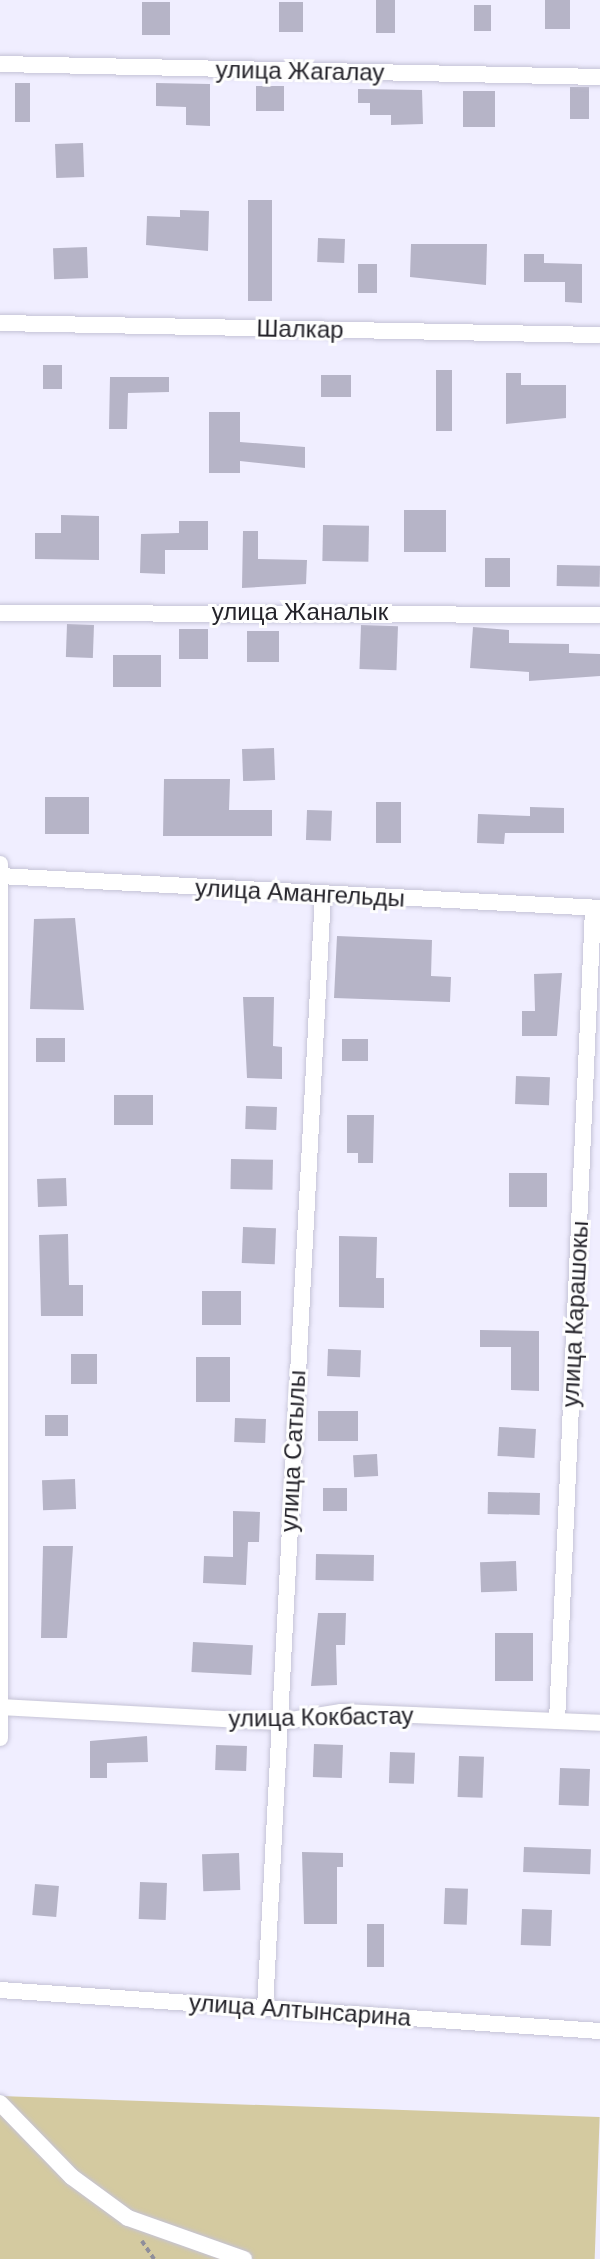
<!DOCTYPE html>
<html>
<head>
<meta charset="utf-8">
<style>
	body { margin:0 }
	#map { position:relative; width:600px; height:2259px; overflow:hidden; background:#f0eeff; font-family:"DM Sans",sans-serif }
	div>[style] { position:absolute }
	.green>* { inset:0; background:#d4caa0; transform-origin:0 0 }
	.building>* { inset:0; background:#b6b4c7; transform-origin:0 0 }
	.path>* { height:3.5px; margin-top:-1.75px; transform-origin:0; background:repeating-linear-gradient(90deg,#8f8e9a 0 5px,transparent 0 8.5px) }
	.roads { filter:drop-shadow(0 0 2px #c5c3d6) drop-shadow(0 0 2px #c5c3d6) }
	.street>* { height:16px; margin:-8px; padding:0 8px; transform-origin:8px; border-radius:8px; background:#fff }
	span { translate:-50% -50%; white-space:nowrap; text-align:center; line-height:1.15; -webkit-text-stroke:6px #fefefe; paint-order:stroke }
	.street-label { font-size:24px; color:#24232a }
</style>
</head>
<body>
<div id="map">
	<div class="green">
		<i style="left:0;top:2096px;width:600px;height:163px;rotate:2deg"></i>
	</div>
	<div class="building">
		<i style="left:376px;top:0;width:19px;height:33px"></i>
		<i style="left:545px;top:0;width:25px;height:29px"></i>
		<i style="left:142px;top:2px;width:28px;height:33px"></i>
		<i style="left:279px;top:2px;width:24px;height:30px"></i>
		<i style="left:474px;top:5px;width:17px;height:26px"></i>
		<i style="left:15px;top:83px;width:15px;height:39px"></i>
		<i style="clip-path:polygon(156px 83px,210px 84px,210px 126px,186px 125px,186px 107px,156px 106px)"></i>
		<i style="left:256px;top:86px;width:28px;height:25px"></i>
		<i style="left:570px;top:87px;width:19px;height:32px"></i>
		<i style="clip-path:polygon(358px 89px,422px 90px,423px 124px,391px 125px,391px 115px,370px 115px,370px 103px,358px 103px)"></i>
		<i style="left:463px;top:91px;width:32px;height:36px"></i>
		<i style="left:83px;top:143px;width:34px;height:28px;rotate:88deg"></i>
		<i style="left:248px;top:200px;width:24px;height:101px"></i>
		<i style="clip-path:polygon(180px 210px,209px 211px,208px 251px,146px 245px,147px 216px,180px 217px)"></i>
		<i style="left:345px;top:239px;width:24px;height:27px;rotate:92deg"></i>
		<i style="clip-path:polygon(411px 244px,487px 244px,486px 285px,410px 277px)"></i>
		<i style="left:87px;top:247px;width:31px;height:34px;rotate:88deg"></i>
		<i style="clip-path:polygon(524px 254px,544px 254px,544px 263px,582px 264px,582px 303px,565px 302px,565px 282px,524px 282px)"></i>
		<i style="left:358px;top:264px;width:19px;height:29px"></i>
		<i style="left:62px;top:365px;width:24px;height:19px;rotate:90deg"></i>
		<i style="left:452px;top:370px;width:61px;height:16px;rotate:90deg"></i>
		<i style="clip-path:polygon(506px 373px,521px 373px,521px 385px,566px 385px,566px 418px,506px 424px)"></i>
		<i style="left:321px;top:375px;width:30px;height:22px"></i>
		<i style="clip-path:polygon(110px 377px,169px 377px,169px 392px,128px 393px,127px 429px,109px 429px)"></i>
		<i style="clip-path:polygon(209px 412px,240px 412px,240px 442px,305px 447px,305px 468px,240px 461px,240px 473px,209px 473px)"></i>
		<i style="left:404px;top:510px;width:42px;height:42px"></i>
		<i style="clip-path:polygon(61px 515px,99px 516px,99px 560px,35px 559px,35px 533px,61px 533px)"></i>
		<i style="clip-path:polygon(179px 521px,208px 521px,208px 550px,165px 550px,165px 574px,140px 573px,141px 534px,179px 533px)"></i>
		<i style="left:323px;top:525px;width:46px;height:36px;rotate:1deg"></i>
		<i style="clip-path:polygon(243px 531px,258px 531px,258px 559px,307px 560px,306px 584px,242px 588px)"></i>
		<i style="left:485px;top:558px;width:25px;height:29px"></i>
		<i style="left:557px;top:565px;width:43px;height:21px;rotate:1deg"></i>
		<i style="left:67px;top:624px;width:27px;height:33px;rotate:2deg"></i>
		<i style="left:361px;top:625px;width:37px;height:44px;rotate:2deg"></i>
		<i style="clip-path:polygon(473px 627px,509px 630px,509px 643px,569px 644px,569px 653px,600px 654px,600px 676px,529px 681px,529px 672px,470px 668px)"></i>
		<i style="left:179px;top:629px;width:29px;height:30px"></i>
		<i style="left:247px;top:631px;width:32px;height:31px"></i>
		<i style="left:113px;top:655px;width:48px;height:32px"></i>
		<i style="left:274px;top:748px;width:32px;height:32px;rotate:88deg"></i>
		<i style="clip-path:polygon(164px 779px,230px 779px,229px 810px,272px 810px,272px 836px,163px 836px)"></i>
		<i style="left:45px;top:797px;width:44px;height:37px"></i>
		<i style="left:376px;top:802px;width:25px;height:41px"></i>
		<i style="clip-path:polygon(530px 807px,564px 808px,564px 833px,505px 833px,504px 844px,477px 843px,478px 814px,530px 816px)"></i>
		<i style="left:307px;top:810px;width:25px;height:30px;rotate:2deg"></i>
		<i style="clip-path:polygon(75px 918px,84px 1010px,30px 1009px,34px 919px)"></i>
		<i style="clip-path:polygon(337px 936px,432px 940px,431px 976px,451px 977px,450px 1002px,334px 998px)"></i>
		<i style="clip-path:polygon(562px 973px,557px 1036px,522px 1036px,522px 1011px,535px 1011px,534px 974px)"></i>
		<i style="clip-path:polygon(243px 997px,274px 997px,273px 1046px,282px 1047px,282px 1079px,247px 1078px)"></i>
		<i style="left:36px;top:1038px;width:29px;height:24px"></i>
		<i style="left:342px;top:1039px;width:26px;height:22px"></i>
		<i style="left:516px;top:1076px;width:34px;height:28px;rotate:2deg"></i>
		<i style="left:114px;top:1095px;width:39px;height:30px"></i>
		<i style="left:246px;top:1106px;width:31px;height:23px;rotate:2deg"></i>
		<i style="clip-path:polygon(347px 1115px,374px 1115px,373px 1163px,358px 1163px,358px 1153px,347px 1153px)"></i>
		<i style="left:231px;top:1159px;width:42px;height:30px;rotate:1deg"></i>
		<i style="left:547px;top:1173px;width:34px;height:38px;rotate:90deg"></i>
		<i style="left:66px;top:1178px;width:28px;height:29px;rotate:88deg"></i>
		<i style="left:243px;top:1227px;width:33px;height:36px;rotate:2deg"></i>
		<i style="clip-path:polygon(68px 1234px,69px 1285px,83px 1285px,83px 1316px,41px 1316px,39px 1235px)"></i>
		<i style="clip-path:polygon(339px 1236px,377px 1237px,376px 1278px,384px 1278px,384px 1308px,339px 1307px)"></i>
		<i style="left:202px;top:1291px;width:39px;height:34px"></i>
		<i style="clip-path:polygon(480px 1330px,539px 1331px,539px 1391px,511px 1390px,511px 1347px,480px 1347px)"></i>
		<i style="left:328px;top:1349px;width:33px;height:27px;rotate:2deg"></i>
		<i style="left:71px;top:1354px;width:26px;height:30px"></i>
		<i style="left:196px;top:1357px;width:34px;height:45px"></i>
		<i style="left:318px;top:1411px;width:40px;height:30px"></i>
		<i style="left:45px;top:1415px;width:23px;height:21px"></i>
		<i style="left:235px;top:1418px;width:31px;height:24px;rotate:2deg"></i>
		<i style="left:499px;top:1427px;width:37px;height:29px;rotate:3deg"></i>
		<i style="left:377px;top:1454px;width:22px;height:24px;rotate:87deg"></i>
		<i style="left:75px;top:1479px;width:30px;height:33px;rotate:88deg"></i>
		<i style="left:323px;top:1488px;width:24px;height:23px"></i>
		<i style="left:488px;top:1492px;width:52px;height:22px;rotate:1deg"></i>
		<i style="clip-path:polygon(233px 1511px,260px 1512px,259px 1542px,248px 1542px,246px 1585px,203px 1583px,204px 1556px,233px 1557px)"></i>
		<i style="clip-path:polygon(43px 1546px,73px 1546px,67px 1638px,41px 1638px)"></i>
		<i style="left:316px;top:1554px;width:58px;height:26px;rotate:1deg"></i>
		<i style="left:516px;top:1561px;width:30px;height:36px;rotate:88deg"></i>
		<i style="clip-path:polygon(318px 1613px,346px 1613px,345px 1645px,336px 1645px,337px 1685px,311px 1686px)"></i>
		<i style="left:495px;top:1633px;width:38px;height:48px"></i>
		<i style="left:193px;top:1642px;width:60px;height:30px;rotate:3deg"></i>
		<i style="clip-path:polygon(147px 1736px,148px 1762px,107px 1763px,107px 1778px,90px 1778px,90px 1741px)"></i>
		<i style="left:314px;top:1744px;width:29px;height:33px;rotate:2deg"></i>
		<i style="left:216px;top:1745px;width:31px;height:25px;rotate:2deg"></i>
		<i style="left:390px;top:1752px;width:25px;height:31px;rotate:2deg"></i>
		<i style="left:459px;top:1756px;width:25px;height:41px;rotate:2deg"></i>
		<i style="left:560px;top:1768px;width:30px;height:37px;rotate:2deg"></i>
		<i style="left:524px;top:1847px;width:67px;height:25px;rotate:2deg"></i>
		<i style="clip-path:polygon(302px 1852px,343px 1853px,343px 1867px,337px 1867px,337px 1924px,304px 1924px)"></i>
		<i style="left:239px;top:1853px;width:37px;height:37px;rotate:88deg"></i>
		<i style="left:140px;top:1882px;width:27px;height:37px;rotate:2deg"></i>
		<i style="left:35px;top:1884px;width:24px;height:31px;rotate:5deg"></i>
		<i style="left:445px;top:1888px;width:23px;height:36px;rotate:2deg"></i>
		<i style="left:522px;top:1909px;width:30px;height:36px;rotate:2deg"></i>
		<i style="left:367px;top:1924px;width:17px;height:43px"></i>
	</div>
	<div class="path">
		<i style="left:142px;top:2241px;width:22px;rotate:56deg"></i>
	</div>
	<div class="roads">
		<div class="street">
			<i style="left:0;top:64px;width:600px;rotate:1.24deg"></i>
			<i style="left:0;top:323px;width:600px;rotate:1.15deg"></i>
			<i style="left:0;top:613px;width:600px;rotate:0.19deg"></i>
			<i style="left:0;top:864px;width:874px;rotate:90deg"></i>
			<i style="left:0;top:876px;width:601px;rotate:3.05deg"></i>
			<i style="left:0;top:1707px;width:279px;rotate:3.1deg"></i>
			<i style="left:279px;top:1722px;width:63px;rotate:-9.2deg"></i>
			<i style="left:341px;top:1712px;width:259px;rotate:2.4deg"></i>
			<i style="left:557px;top:1721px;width:814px;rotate:-87.46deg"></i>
			<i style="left:0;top:1990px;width:601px;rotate:3.91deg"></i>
			<i style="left:265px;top:2008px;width:1116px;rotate:-87.02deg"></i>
			<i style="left:0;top:2103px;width:103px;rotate:45.8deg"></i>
			<i style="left:72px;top:2177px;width:69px;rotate:36.2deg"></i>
			<i style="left:128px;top:2218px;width:123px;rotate:19.5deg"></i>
		</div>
	</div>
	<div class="street-label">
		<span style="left:300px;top:71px;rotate:1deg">улица Жагалау</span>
		<span style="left:300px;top:329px;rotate:1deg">Шалкар</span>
		<span style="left:300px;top:612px">улица Жаналык</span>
		<span style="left:300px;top:893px;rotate:3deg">улица Амангельды</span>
		<span style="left:575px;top:1314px;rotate:-87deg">улица Карашокы</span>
		<span style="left:293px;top:1451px;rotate:-87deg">улица Сатылы</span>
		<span style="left:321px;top:1717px;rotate:-1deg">улица Кокбастау</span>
		<span style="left:300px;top:2010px;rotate:4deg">улица Алтынсарина</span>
	</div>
</div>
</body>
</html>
